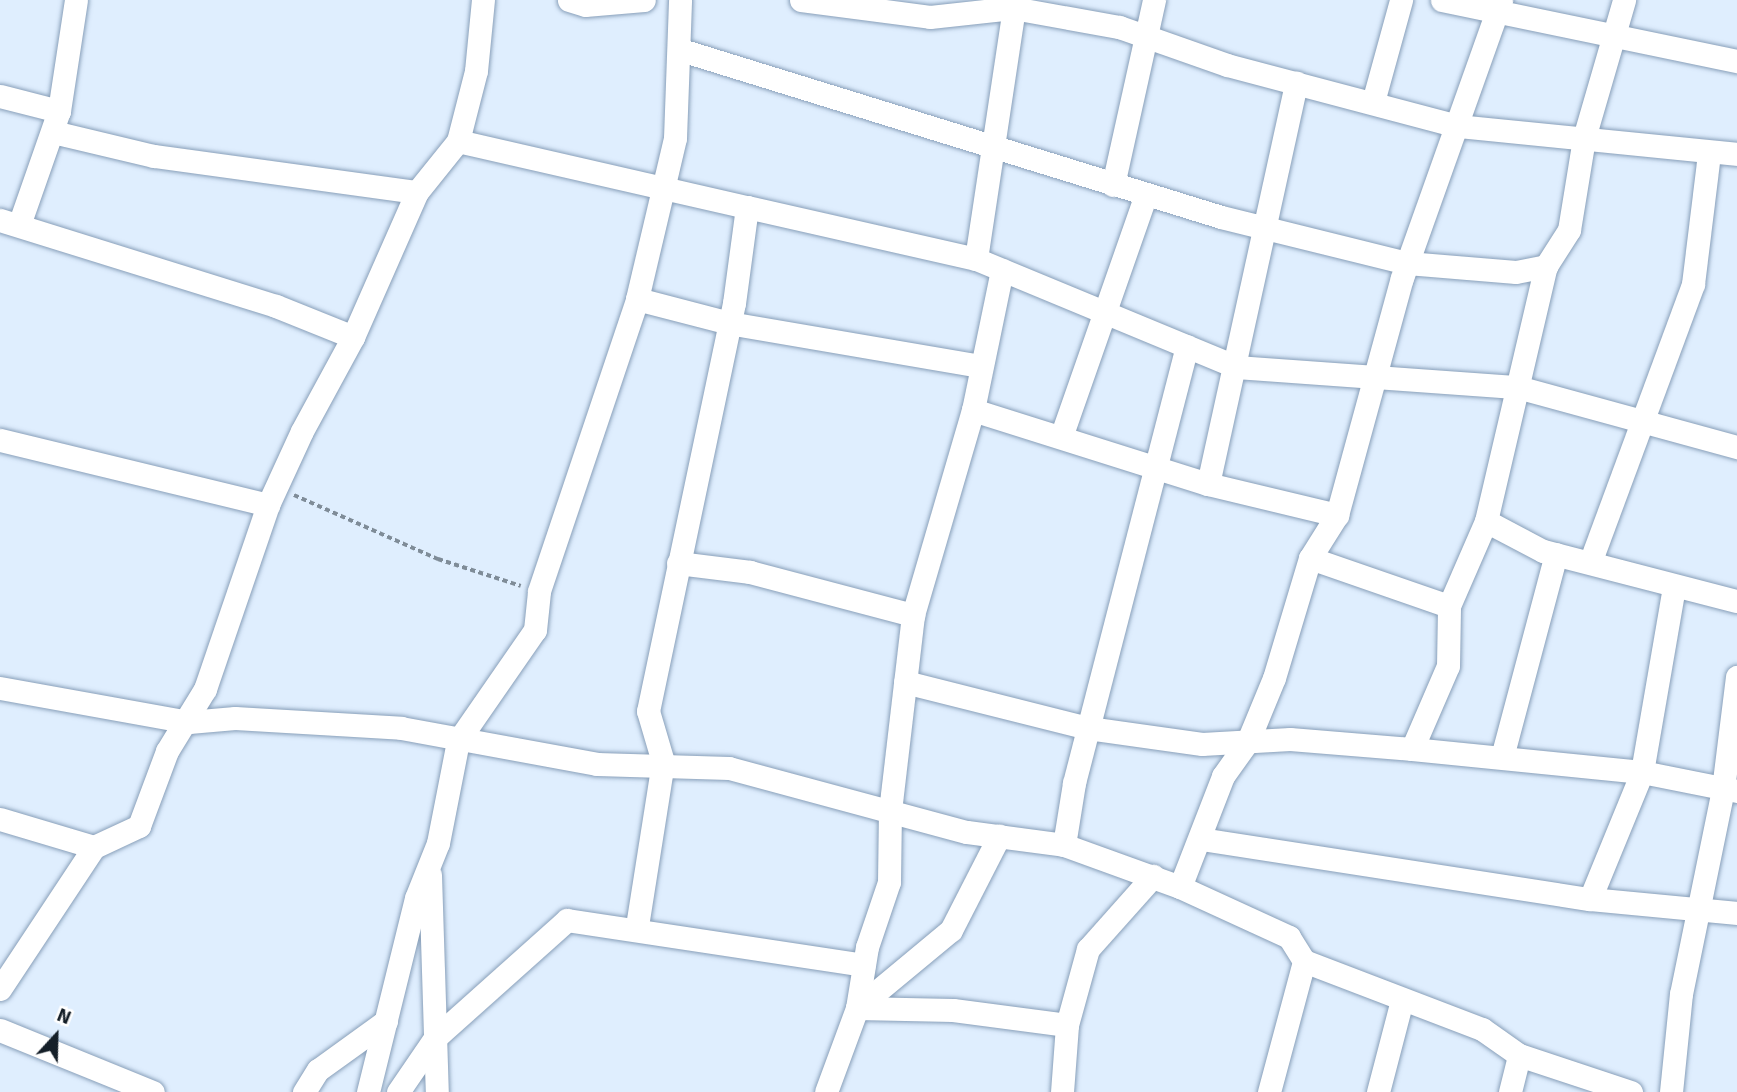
<!DOCTYPE html>
<html>
<head>
<meta charset="utf-8">
<style>
	body { margin:0 }
	#map { position:relative; width:1737px; height:1092px; overflow:hidden; background:#dfeefe; font-family:Signika,sans-serif }
	div>[style] { position:absolute }
	.path>* { height:3.5px; margin-top:-1.75px; transform-origin:0; background:repeating-linear-gradient(90deg,#7f8c98 0 5px,transparent 0 8.5px) }
	.roads { filter:drop-shadow(0 0 2px #889fb9) drop-shadow(0 0 2px #889fb9) }
	.street>* { height:23px; margin:-11.5px; padding:0 11.5px; transform-origin:11.5px; border-radius:11.5px; background:#fff }
	span { translate:-50% -50%; white-space:nowrap; text-align:center; line-height:1.15; -webkit-text-stroke:5px #fff; paint-order:stroke }
	.north { position:absolute; left:21px; top:1001px; width:70px; height:70px; -webkit-text-stroke:5px #fff; paint-order:stroke; rotate:22deg; font-size:19px; font-weight:700; line-height:28px; text-align:center; color:#151f28 }
	.north::after { content:''; display:block; margin:auto; width:24px; height:32px; background:#151f28; clip-path:polygon(50% 0,100% 100%,50% 72%,0 100%) }
</style>
</head>
<body>
<div id="map">
	<div class="path">
		<i style="left:294px;top:495px;width:158px;rotate:24deg"></i>
		<i style="left:438px;top:559px;width:87px;rotate:18deg"></i>
	</div>
	<div class="roads">
		<div class="street">
			<i style="left:569px;top:0;width:17px;rotate:17deg"></i>
			<i style="left:585px;top:5px;width:59px;rotate:-4.8deg"></i>
			<i style="left:801px;top:0;width:130px;rotate:7.5deg"></i>
			<i style="left:930px;top:17px;width:83px;rotate:-6.2deg"></i>
			<i style="left:1013px;top:8px;width:108px;rotate:10.2deg"></i>
			<i style="left:1119px;top:27px;width:114px;rotate:19.4deg"></i>
			<i style="left:1227px;top:65px;width:239px;rotate:14.8deg"></i>
			<i style="left:1458px;top:126px;width:280px;rotate:5.7deg"></i>
			<i style="left:1442px;top:0;width:301px;rotate:11.7deg"></i>
			<i style="left:681px;top:50px;width:565px;rotate:17.18deg"></i>
			<i style="left:1221px;top:217px;width:192px;rotate:13.9deg"></i>
			<i style="left:1407px;top:263px;width:109px;rotate:4.7deg"></i>
			<i style="left:1516px;top:272px;width:31px;rotate:-11deg"></i>
			<i style="left:0;top:96px;width:61px;rotate:14.3deg"></i>
			<i style="left:1373px;top:102px;width:106px;rotate:-74.6deg"></i>
			<i style="left:53px;top:132px;width:104px;rotate:13.4deg"></i>
			<i style="left:154px;top:156px;width:265px;rotate:7.8deg"></i>
			<i style="left:458px;top:141px;width:296px;rotate:12.9deg"></i>
			<i style="left:747px;top:207px;width:97px;rotate:97.7deg"></i>
			<i style="left:734px;top:303px;width:417px;rotate:101.9deg"></i>
			<i style="left:648px;top:711px;width:53px;rotate:73.6deg"></i>
			<i style="left:663px;top:762px;width:166px;rotate:99deg"></i>
			<i style="left:1113px;top:185px;width:189px;rotate:-77.5deg"></i>
			<i style="left:747px;top:207px;width:235px;rotate:12.8deg"></i>
			<i style="left:976px;top:259px;width:282px;rotate:22.5deg"></i>
			<i style="left:1237px;top:367px;width:281px;rotate:4.1deg"></i>
			<i style="left:1517px;top:387px;width:228px;rotate:15.3deg"></i>
			<i style="left:0;top:220px;width:289px;rotate:17.3deg"></i>
			<i style="left:276px;top:306px;width:83px;rotate:21.9deg"></i>
			<i style="left:19px;top:225px;width:121px;rotate:-70.7deg"></i>
			<i style="left:59px;top:111px;width:112px;rotate:-81.3deg"></i>
			<i style="left:976px;top:259px;width:262px;rotate:-81.4deg"></i>
			<i style="left:637px;top:299px;width:95px;rotate:14.6deg"></i>
			<i style="left:729px;top:323px;width:256px;rotate:9.7deg"></i>
			<i style="left:973px;top:410px;width:246px;rotate:17.5deg"></i>
			<i style="left:1208px;top:484px;width:133px;rotate:13.5deg"></i>
			<i style="left:1061px;top:437px;width:254px;rotate:-70.7deg"></i>
			<i style="left:0;top:440px;width:276px;rotate:13.6deg"></i>
			<i style="left:1208px;top:484px;width:411px;rotate:-77.6deg"></i>
			<i style="left:1486px;top:521px;width:64px;rotate:27.8deg"></i>
			<i style="left:1543px;top:551px;width:200px;rotate:14.5deg"></i>
			<i style="left:1310px;top:558px;width:147px;rotate:19.1deg"></i>
			<i style="left:1591px;top:560px;width:294px;rotate:-69.7deg"></i>
			<i style="left:1693px;top:284px;width:131px;rotate:-83deg"></i>
			<i style="left:678px;top:563px;width:73px;rotate:7.1deg"></i>
			<i style="left:750px;top:572px;width:169px;rotate:14.8deg"></i>
			<i style="left:905px;top:682px;width:189px;rotate:14.1deg"></i>
			<i style="left:1088px;top:728px;width:115px;rotate:8deg"></i>
			<i style="left:1202px;top:744px;width:88px;rotate:-3.3deg"></i>
			<i style="left:1290px;top:739px;width:122px;rotate:4.7deg"></i>
			<i style="left:1412px;top:749px;width:231px;rotate:5.7deg"></i>
			<i style="left:1642px;top:772px;width:97px;rotate:11.3deg"></i>
			<i style="left:0;top:688px;width:192px;rotate:10.2deg"></i>
			<i style="left:189px;top:722px;width:46px;rotate:-5deg"></i>
			<i style="left:235px;top:718px;width:166px;rotate:3.4deg"></i>
			<i style="left:401px;top:728px;width:199px;rotate:10.4deg"></i>
			<i style="left:597px;top:764px;width:132px;rotate:1.7deg"></i>
			<i style="left:729px;top:768px;width:246px;rotate:15.1deg"></i>
			<i style="left:967px;top:832px;width:98px;rotate:7.6deg"></i>
			<i style="left:1064px;top:845px;width:123px;rotate:19.9deg"></i>
			<i style="left:1180px;top:887px;width:120px;rotate:24.6deg"></i>
			<i style="left:1289px;top:937px;width:28px;rotate:58deg"></i>
			<i style="left:1304px;top:961px;width:191px;rotate:20.9deg"></i>
			<i style="left:1482px;top:1029px;width:45px;rotate:35.1deg"></i>
			<i style="left:1519px;top:1055px;width:118px;rotate:18.3deg"></i>
			<i style="left:1412px;top:749px;width:90px;rotate:-66.6deg"></i>
			<i style="left:1448px;top:666px;width:60px;rotate:-89deg"></i>
			<i style="left:1449px;top:606px;width:93px;rotate:-66.5deg"></i>
			<i style="left:1486px;top:521px;width:262px;rotate:-76.8deg"></i>
			<i style="left:1546px;top:266px;width:43px;rotate:-57.4deg"></i>
			<i style="left:1569px;top:230px;width:93px;rotate:-80.7deg"></i>
			<i style="left:1584px;top:138px;width:144px;rotate:-73.8deg"></i>
			<i style="left:1502px;top:757px;width:210px;rotate:-75.1deg"></i>
			<i style="left:0;top:819px;width:98px;rotate:16.6deg"></i>
			<i style="left:1201px;top:839px;width:394px;rotate:8.8deg"></i>
			<i style="left:1590px;top:899px;width:148px;rotate:5.4deg"></i>
			<i style="left:1064px;top:845px;width:63px;rotate:-80.8deg"></i>
			<i style="left:1074px;top:783px;width:451px;rotate:-75.5deg"></i>
			<i style="left:430px;top:875px;width:217px;rotate:88.2deg"></i>
			<i style="left:1180px;top:887px;width:119px;rotate:-68.8deg"></i>
			<i style="left:1223px;top:776px;width:43px;rotate:-54.5deg"></i>
			<i style="left:1248px;top:741px;width:68px;rotate:-67.6deg"></i>
			<i style="left:1274px;top:678px;width:125px;rotate:-73.3deg"></i>
			<i style="left:1310px;top:558px;width:51px;rotate:-57.9deg"></i>
			<i style="left:1337px;top:515px;width:246px;rotate:-74.7deg"></i>
			<i style="left:1402px;top:278px;width:295px;rotate:-70.4deg"></i>
			<i style="left:1590px;top:899px;width:137px;rotate:-67.7deg"></i>
			<i style="left:1642px;top:772px;width:189px;rotate:-80.2deg"></i>
			<i style="left:0;top:989px;width:170px;rotate:-56.5deg"></i>
			<i style="left:94px;top:847px;width:50px;rotate:-25deg"></i>
			<i style="left:139px;top:826px;width:80px;rotate:-69.5deg"></i>
			<i style="left:167px;top:751px;width:73px;rotate:-58.5deg"></i>
			<i style="left:205px;top:689px;width:194px;rotate:-71.1deg"></i>
			<i style="left:268px;top:505px;width:81px;rotate:-65.3deg"></i>
			<i style="left:302px;top:431px;width:107px;rotate:-61.5deg"></i>
			<i style="left:353px;top:337px;width:158px;rotate:-66.2deg"></i>
			<i style="left:417px;top:192px;width:65px;rotate:-51.2deg"></i>
			<i style="left:458px;top:141px;width:72px;rotate:-75.6deg"></i>
			<i style="left:476px;top:71px;width:71px;rotate:-84.4deg"></i>
			<i style="left:857px;top:1008px;width:122px;rotate:-39.7deg"></i>
			<i style="left:951px;top:930px;width:106px;rotate:-62.9deg"></i>
			<i style="left:857px;top:1008px;width:96px;rotate:1.2deg"></i>
			<i style="left:953px;top:1010px;width:115px;rotate:7.5deg"></i>
			<i style="left:0;top:1030px;width:165px;rotate:22.1deg"></i>
			<i style="left:304px;top:1092px;width:26px;rotate:-58deg"></i>
			<i style="left:318px;top:1070px;width:84px;rotate:-35.8deg"></i>
			<i style="left:368px;top:1092px;width:200px;rotate:-76.1deg"></i>
			<i style="left:416px;top:898px;width:59px;rotate:-68.2deg"></i>
			<i style="left:438px;top:843px;width:104px;rotate:-78.9deg"></i>
			<i style="left:458px;top:741px;width:135px;rotate:-55.3deg"></i>
			<i style="left:535px;top:630px;width:39px;rotate:-84deg"></i>
			<i style="left:539px;top:591px;width:308px;rotate:-71.4deg"></i>
			<i style="left:637px;top:299px;width:165px;rotate:-76.7deg"></i>
			<i style="left:675px;top:138px;width:138px;rotate:-87.9deg"></i>
			<i style="left:398px;top:1092px;width:65px;rotate:-55.6deg"></i>
			<i style="left:435px;top:1038px;width:177px;rotate:-41.8deg"></i>
			<i style="left:567px;top:920px;width:300px;rotate:8.6deg"></i>
			<i style="left:826px;top:1092px;width:90px;rotate:-69.7deg"></i>
			<i style="left:857px;top:1008px;width:62px;rotate:-80.7deg"></i>
			<i style="left:867px;top:947px;width:69px;rotate:-71.3deg"></i>
			<i style="left:889px;top:882px;width:71px;rotate:-89.2deg"></i>
			<i style="left:890px;top:811px;width:197px;rotate:-83.3deg"></i>
			<i style="left:913px;top:615px;width:214px;rotate:-73.7deg"></i>
			<i style="left:973px;top:410px;width:143px;rotate:-78.3deg"></i>
			<i style="left:1062px;top:1092px;width:67px;rotate:-85.7deg"></i>
			<i style="left:1067px;top:1025px;width:79px;rotate:-74.6deg"></i>
			<i style="left:1088px;top:949px;width:98px;rotate:-48.3deg"></i>
			<i style="left:1269px;top:1092px;width:136px;rotate:-75deg"></i>
			<i style="left:1378px;top:1092px;width:95px;rotate:-75.4deg"></i>
			<i style="left:1510px;top:1092px;width:38px;rotate:-76deg"></i>
			<i style="left:1671px;top:1092px;width:99px;rotate:-84.2deg"></i>
			<i style="left:1681px;top:994px;width:209px;rotate:-78.4deg"></i>
			<i style="left:1723px;top:789px;width:113px;rotate:-82.9deg"></i>
		</div>
	</div>
	<div class="north">N</div>
</div>
</body>
</html>
